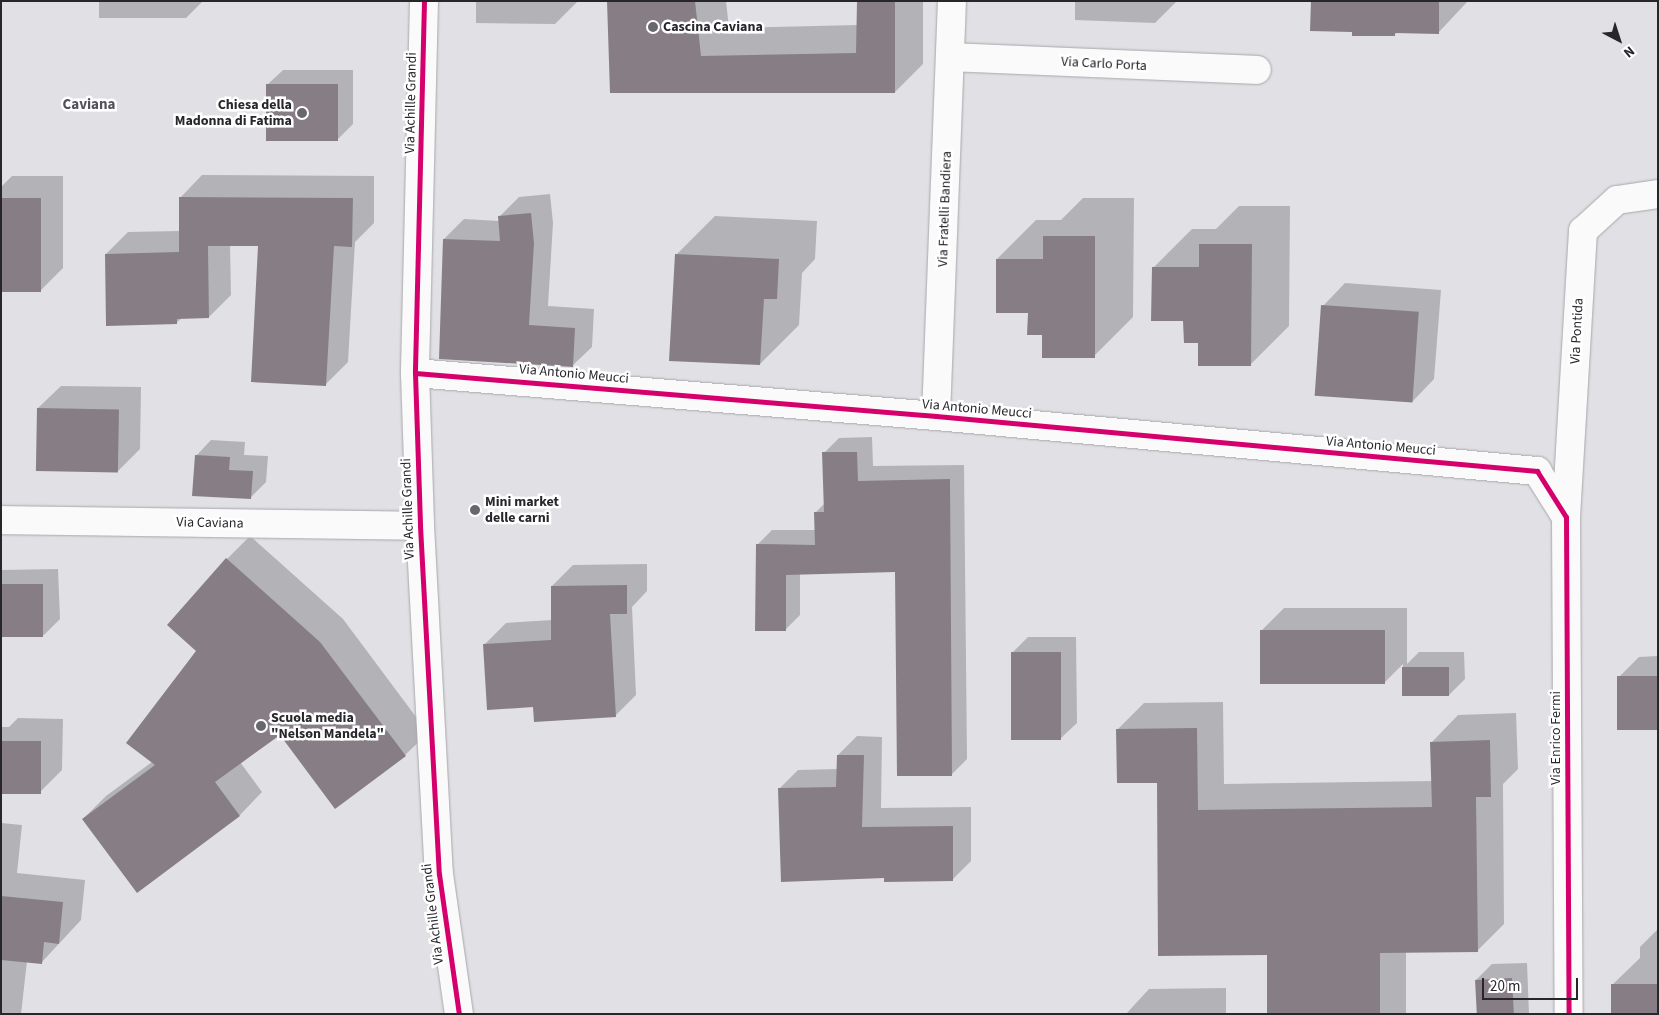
<!DOCTYPE html>
<html>
<head>
<meta charset="utf-8">
<style>
	body { margin:0 }
	#map { position:relative; width:1659px; height:1015px; overflow:hidden; background:#e0e0e5; font-family:"Source Sans 3",sans-serif }
	div>[style] { position:absolute }
	.shadow>* { inset:0; background:#0003 }
	.building>* { inset:0; background:#867e84; transform-origin:0 0 }
	.roads { filter:drop-shadow(0 0 1px #a8a7ac) drop-shadow(0 0 1px #a8a7ac) }
	.minor>* { height:28px; margin:-14px; padding:0 14px; transform-origin:14px; border-radius:14px; background:#fafafb }
	.cycleway>* { height:5px; margin:-2.5px; padding:0 2.5px; transform-origin:2.5px; border-radius:2.5px; background:#d6006c }
	.dots>* { width:14px; height:14px; translate:-50% -50%; box-sizing:border-box; border:2px solid #fff; border-radius:50% }
	span { translate:-50% -50%; white-space:nowrap; text-align:center; line-height:1.15; -webkit-text-stroke:5px #fff; paint-order:stroke }
	.poi-label { font-size:14px; color:#27262b; font-weight:700 }
	.left { translate:0 -50%; text-align:left }
	.right { translate:-100% -50%; text-align:right }
	.street-label { font-size:14px; color:#27262b }
	.neighbourhood-label { font-size:15px; color:#53525b; font-weight:700 }
	.frame { position:absolute; inset:0; border:2px solid #27262b; pointer-events:none }
	.north { position:absolute; left:1594px; top:15px; width:50px; height:50px; -webkit-text-stroke:4px #fff; paint-order:stroke; rotate:140deg; font-size:14px; font-weight:700; line-height:20px; text-align:center; color:#27262b }
	.north::after { content:''; display:block; margin:auto; width:18px; height:22px; background:#27262b; clip-path:polygon(50% 0,100% 100%,50% 72%,0 100%) }
	.scale { position:absolute; left:1482px; top:978px; width:96px; height:22px; box-sizing:border-box; border:2px solid #27262b; border-top:0; padding-left:6px; font-size:15px; line-height:18px; white-space:nowrap; color:#27262b; -webkit-text-stroke:4px #fff; paint-order:stroke }
</style>
</head>
<body>
<div id="map">
	<div class="shadow">
		<i style="clip-path:polygon(99px 1px,203px 1px,186px 18px,99px 18px)"></i>
		<i style="clip-path:polygon(476px 1px,578px 1px,555px 24px,476px 23px)"></i>
		<i style="clip-path:polygon(608px 1px,726px 1px,729px 28px,858px 25px,859px 1px,923px 1px,923px 64px,895px 92px,611px 91px)"></i>
		<i style="clip-path:polygon(1075px 1px,1177px 1px,1155px 23px,1075px 20px)"></i>
		<i style="clip-path:polygon(1312px 1px,1468px 1px,1438px 33px,1398px 32px,1394px 35px)"></i>
		<i style="clip-path:polygon(283px 70px,353px 70px,353px 124px,338px 139px,267px 85px)"></i>
		<i style="clip-path:polygon(202px 175px,374px 176px,374px 223px,355px 242px,348px 362px,326px 384px,260px 245px,230px 245px,231px 295px,209px 317px,182px 318px,176px 323px,106px 254px,128px 232px,180px 231px,180px 198px)"></i>
		<i style="clip-path:polygon(12px 176px,63px 176px,63px 268px,40px 291px,1px 291px,1px 187px)"></i>
		<i style="clip-path:polygon(550px 194px,553px 223px,548px 306px,594px 309px,592px 347px,572px 366px,440px 358px,444px 239px,464px 219px,499px 221px,499px 217px,519px 197px)"></i>
		<i style="clip-path:polygon(1083px 198px,1134px 198px,1133px 317px,1094px 356px,1043px 334px,997px 259px,1036px 220px,1061px 220px)"></i>
		<i style="clip-path:polygon(1239px 206px,1290px 206px,1289px 326px,1250px 365px,1199px 342px,1153px 268px,1192px 229px,1216px 229px)"></i>
		<i style="clip-path:polygon(715px 216px,817px 221px,815px 259px,802px 273px,799px 325px,760px 364px,676px 255px)"></i>
		<i style="clip-path:polygon(1345px 283px,1441px 290px,1434px 379px,1412px 402px,1323px 306px)"></i>
		<i style="clip-path:polygon(61px 386px,141px 387px,140px 449px,117px 472px,38px 408px)"></i>
		<i style="clip-path:polygon(872px 437px,873px 466px,964px 465px,967px 759px,952px 774px,896px 571px,800px 574px,800px 615px,785px 630px,757px 545px,772px 530px,816px 530px,815px 513px,825px 503px,824px 453px,839px 438px)"></i>
		<i style="clip-path:polygon(211px 440px,245px 442px,244px 455px,268px 456px,266px 482px,250px 498px,196px 456px)"></i>
		<i style="clip-path:polygon(250px 536px,343px 619px,428px 733px,405px 755px,280px 733px,240px 762px,262px 792px,240px 815px,137px 891px,83px 819px,106px 796px,152px 762px,198px 651px,227px 559px)"></i>
		<i style="clip-path:polygon(647px 564px,647px 591px,632px 607px,636px 695px,615px 716px,534px 706px,485px 644px,506px 623px,552px 620px,552px 586px,573px 565px)"></i>
		<i style="clip-path:polygon(58px 569px,60px 619px,44px 635px,1px 635px,1px 570px)"></i>
		<i style="clip-path:polygon(1284px 608px,1407px 608px,1407px 664px,1419px 652px,1464px 652px,1465px 679px,1449px 695px,1403px 695px,1403px 664px,1384px 683px,1262px 630px)"></i>
		<i style="clip-path:polygon(1028px 637px,1076px 637px,1077px 723px,1061px 738px,1012px 653px)"></i>
		<i style="clip-path:polygon(1658px 656px,1658px 729px,1618px 678px,1639px 657px)"></i>
		<i style="clip-path:polygon(1223px 702px,1224px 784px,1433px 781px,1432px 742px,1458px 715px,1516px 713px,1518px 769px,1503px 784px,1504px 924px,1477px 951px,1406px 952px,1406px 1014px,1268px 1014px,1269px 953px,1158px 781px,1118px 729px,1144px 703px)"></i>
		<i style="clip-path:polygon(18px 718px,63px 719px,62px 770px,39px 793px,4px 792px,1px 796px,1px 727px,9px 727px)"></i>
		<i style="clip-path:polygon(857px 736px,882px 737px,881px 808px,971px 807px,971px 861px,952px 880px,886px 877px,779px 789px,798px 770px,838px 769px,838px 755px)"></i>
		<i style="clip-path:polygon(1px 823px,22px 825px,17px 873px,85px 880px,81px 920px,41px 963px,27px 961px,21px 1014px,1px 1014px)"></i>
		<i style="clip-path:polygon(1658px 929px,1658px 1014px,1612px 985px,1640px 958px,1640px 947px)"></i>
		<i style="clip-path:polygon(1527px 963px,1529px 1014px,1478px 1014px,1476px 980px,1492px 964px)"></i>
		<i style="clip-path:polygon(1226px 988px,1226px 1014px,1126px 1014px,1149px 989px)"></i>
	</div>
	<div class="building">
		<i style="clip-path:polygon(607px 1px,695px 1px,701px 56px,856px 53px,857px 1px,895px 1px,895px 93px,610px 93px)"></i>
		<i style="clip-path:polygon(1311px 1px,1439px 1px,1439px 34px,1395px 33px,1395px 36px,1352px 36px,1352px 32px,1310px 31px)"></i>
		<i style="left:338px;top:84px;width:57px;height:72px;rotate:90deg"></i>
		<i style="clip-path:polygon(179px 197px,353px 198px,352px 247px,334px 246px,326px 386px,251px 382px,258px 246px,208px 246px,209px 318px,177px 319px,177px 324px,106px 326px,105px 254px,179px 252px)"></i>
		<i style="left:1px;top:198px;width:40px;height:94px"></i>
		<i style="clip-path:polygon(531px 213px,534px 243px,529px 325px,575px 328px,573px 367px,439px 359px,443px 239px,500px 241px,498px 216px)"></i>
		<i style="clip-path:polygon(1043px 236px,1095px 236px,1095px 358px,1042px 358px,1042px 335px,1027px 335px,1028px 313px,996px 313px,996px 259px,1043px 259px)"></i>
		<i style="clip-path:polygon(1199px 244px,1252px 244px,1251px 366px,1198px 366px,1198px 343px,1184px 343px,1183px 321px,1151px 321px,1152px 267px,1199px 267px)"></i>
		<i style="clip-path:polygon(675px 254px,779px 259px,777px 299px,764px 299px,760px 365px,669px 361px)"></i>
		<i style="left:1321px;top:305px;width:98px;height:91px;rotate:4deg"></i>
		<i style="left:37px;top:408px;width:82px;height:63px;rotate:1deg"></i>
		<i style="clip-path:polygon(822px 452px,857px 452px,858px 481px,950px 479px,952px 776px,897px 776px,895px 572px,786px 575px,786px 631px,755px 631px,756px 544px,815px 545px,814px 512px,824px 512px)"></i>
		<i style="clip-path:polygon(195px 455px,230px 457px,229px 470px,253px 471px,251px 499px,192px 496px)"></i>
		<i style="clip-path:polygon(226px 558px,320px 642px,406px 756px,335px 809px,280px 735px,215px 782px,240px 816px,137px 893px,82px 819px,155px 765px,126px 743px,196px 651px,167px 625px)"></i>
		<i style="left:1px;top:584px;width:42px;height:53px"></i>
		<i style="clip-path:polygon(627px 585px,627px 614px,610px 614px,616px 717px,534px 722px,533px 707px,487px 710px,483px 644px,551px 640px,551px 586px)"></i>
		<i style="left:1260px;top:630px;width:125px;height:54px"></i>
		<i style="left:1011px;top:652px;width:50px;height:88px"></i>
		<i style="left:1402px;top:667px;width:47px;height:29px"></i>
		<i style="left:1658px;top:676px;width:54px;height:41px;rotate:90deg"></i>
		<i style="clip-path:polygon(1197px 728px,1198px 810px,1432px 807px,1430px 742px,1490px 740px,1491px 797px,1476px 797px,1478px 952px,1380px 953px,1380px 1014px,1267px 1014px,1267px 955px,1158px 956px,1157px 783px,1117px 783px,1116px 729px)"></i>
		<i style="left:1px;top:741px;width:40px;height:53px"></i>
		<i style="clip-path:polygon(837px 755px,864px 755px,862px 827px,953px 826px,953px 881px,884px 882px,884px 878px,781px 882px,778px 788px,836px 787px)"></i>
		<i style="clip-path:polygon(1px 896px,63px 902px,59px 944px,44px 942px,42px 964px,1px 960px)"></i>
		<i style="left:1512px;top:978px;width:36px;height:37px;rotate:87deg"></i>
		<i style="left:1611px;top:984px;width:47px;height:30px"></i>
	</div>
	<div class="roads">
		<div class="minor">
			<i style="left:424px;top:1px;width:372px;rotate:91.4deg"></i>
			<i style="left:415px;top:373px;width:153px;rotate:88.1deg"></i>
			<i style="left:420px;top:526px;width:349px;rotate:86.9deg"></i>
			<i style="left:439px;top:874px;width:141px;rotate:81.9deg"></i>
			<i style="left:951px;top:57px;width:306px;rotate:2.4deg"></i>
			<i style="left:415px;top:373px;width:523px;rotate:4.72deg"></i>
			<i style="left:936px;top:416px;width:604px;rotate:5.23deg"></i>
			<i style="left:1537px;top:471px;width:54px;rotate:57.8deg"></i>
			<i style="left:1566px;top:517px;width:497px;rotate:89.7deg"></i>
			<i style="left:936px;top:416px;width:415px;rotate:-87.8deg"></i>
			<i style="left:1566px;top:517px;width:287px;rotate:-86.6deg"></i>
			<i style="left:1583px;top:231px;width:46px;rotate:-42.4deg"></i>
			<i style="left:1617px;top:200px;width:41px;rotate:-8.3deg"></i>
			<i style="left:1px;top:520px;width:419px;rotate:0.8deg"></i>
		</div>
	</div>
	<div class="cycleway">
		<i style="left:424px;top:1px;width:372px;rotate:91.4deg"></i>
		<i style="left:415px;top:373px;width:153px;rotate:88.1deg"></i>
		<i style="left:420px;top:526px;width:349px;rotate:86.9deg"></i>
		<i style="left:439px;top:874px;width:141px;rotate:81.9deg"></i>
		<i style="left:415px;top:373px;width:523px;rotate:4.72deg"></i>
		<i style="left:936px;top:416px;width:604px;rotate:5.23deg"></i>
		<i style="left:1537px;top:471px;width:54px;rotate:57.8deg"></i>
		<i style="left:1566px;top:517px;width:497px;rotate:89.7deg"></i>
	</div>
	<div class="dots">
		<i style="left:653px;top:27px;background:#68676c"></i>
		<i style="left:302px;top:113px;background:#68676c"></i>
		<i style="left:475px;top:510px;background:#68676c"></i>
		<i style="left:261px;top:726px;background:#68676c"></i>
	</div>
	<div class="poi-label">
		<span class="left" style="left:663px;top:27px">Cascina Caviana</span>
		<span class="right" style="left:292px;top:113px">Chiesa della<br>Madonna di Fatima</span>
		<span class="left" style="left:485px;top:510px">Mini market<br>delle carni</span>
		<span class="left" style="left:271px;top:726px">Scuola media<br>"Nelson Mandela"</span>
	</div>
	<div class="street-label">
		<span style="left:1104px;top:64px;rotate:3deg">Via Carlo Porta</span>
		<span style="left:411px;top:103px;rotate:-89deg">Via Achille Grandi</span>
		<span style="left:945px;top:209px;rotate:-88deg">Via Fratelli Bandiera</span>
		<span style="left:1577px;top:331px;rotate:-87deg">Via Pontida</span>
		<span style="left:574px;top:374px;rotate:5deg">Via Antonio Meucci</span>
		<span style="left:977px;top:409px;rotate:5deg">Via Antonio Meucci</span>
		<span style="left:1381px;top:446px;rotate:5deg">Via Antonio Meucci</span>
		<span style="left:408px;top:509px;rotate:-92deg">Via Achille Grandi</span>
		<span style="left:210px;top:523px;rotate:1deg">Via Caviana</span>
		<span style="left:1556px;top:738px;rotate:-90deg">Via Enrico Fermi</span>
		<span style="left:433px;top:914px;rotate:-97deg">Via Achille Grandi</span>
	</div>
	<div class="neighbourhood-label">
		<span style="left:89px;top:105px">Caviana</span>
	</div>
	<div class="frame"></div>
	<div class="north">N</div>
	<div class="scale">20 m</div>
</div>
</body>
</html>
